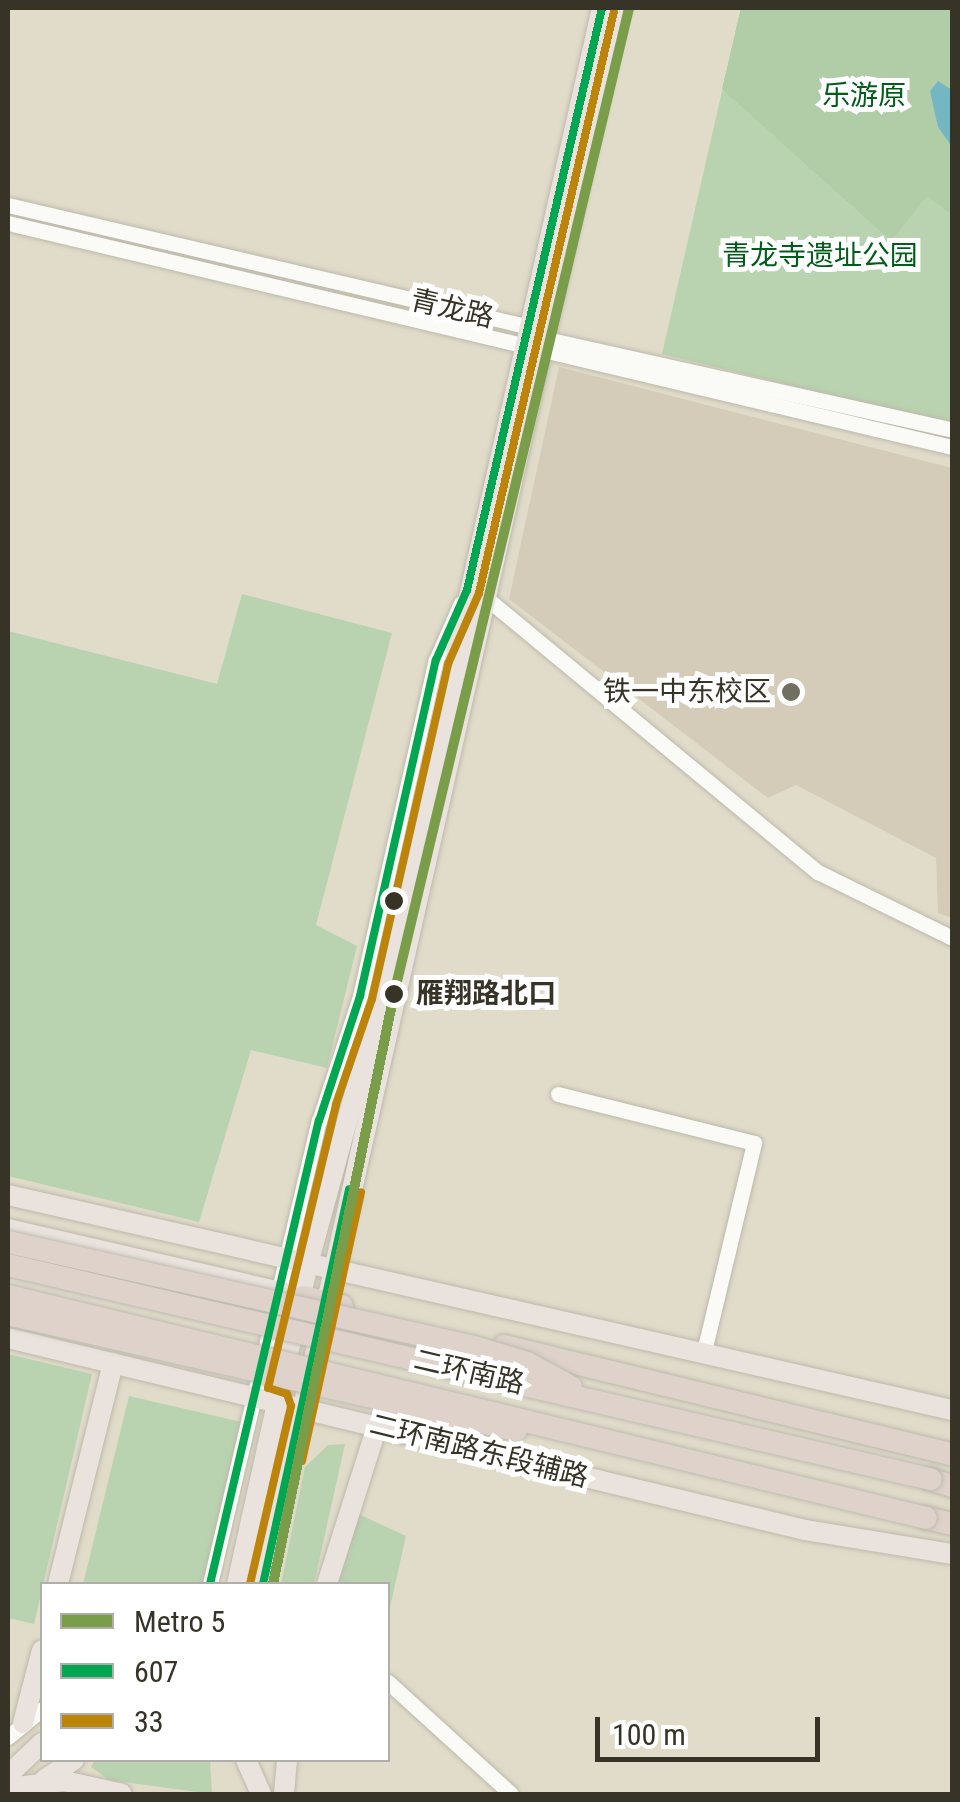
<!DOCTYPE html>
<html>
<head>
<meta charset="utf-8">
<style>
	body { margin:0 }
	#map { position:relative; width:960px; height:1802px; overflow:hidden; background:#e1dcca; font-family:"Roboto Condensed","Noto Sans SC",sans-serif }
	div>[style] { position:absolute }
	.education>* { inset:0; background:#d4ccb9 }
	.green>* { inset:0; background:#b9d3b0 }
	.forest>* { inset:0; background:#b0cda7 }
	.water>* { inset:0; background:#74b7c2 }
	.roads { filter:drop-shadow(0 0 2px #bdb9ab) drop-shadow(0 0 2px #bdb9ab) }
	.minor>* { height:15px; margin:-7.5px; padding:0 7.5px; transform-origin:7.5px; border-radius:7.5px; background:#fafaf7 }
	.major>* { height:20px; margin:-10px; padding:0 10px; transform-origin:10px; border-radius:10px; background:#eae2dd }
	.highway>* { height:22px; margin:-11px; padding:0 11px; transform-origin:11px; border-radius:11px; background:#ded2cb }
	.bridges { filter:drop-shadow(0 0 2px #bebbb1) drop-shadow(0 0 2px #bebbb1) }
	.highway-bridge>* { height:22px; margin:-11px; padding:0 11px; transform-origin:11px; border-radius:11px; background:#ded2cb }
	.bus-1>* { height:8px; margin:-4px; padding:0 4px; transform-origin:4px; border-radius:4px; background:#00a651 }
	.bus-2>* { height:8px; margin:-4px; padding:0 4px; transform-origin:4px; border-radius:4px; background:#bd840c }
	.metro-1>* { height:10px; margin:-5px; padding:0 5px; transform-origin:5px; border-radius:5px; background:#7a9d49 }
	.dots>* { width:28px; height:28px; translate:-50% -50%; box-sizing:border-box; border:5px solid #fff; border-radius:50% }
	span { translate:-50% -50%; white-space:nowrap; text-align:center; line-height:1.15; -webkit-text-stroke:10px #fff; paint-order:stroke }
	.park-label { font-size:28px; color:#025d1a }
	.street-label { font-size:28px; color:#373427 }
	.poi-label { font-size:28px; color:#373427 }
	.right { translate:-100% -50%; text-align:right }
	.stop-label { font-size:28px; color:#373427; font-weight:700 }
	.left { translate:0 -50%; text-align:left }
	.frame { position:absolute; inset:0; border:10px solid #373427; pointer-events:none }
	.legend { position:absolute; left:40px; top:1582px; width:350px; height:180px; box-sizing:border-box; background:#fff; border:2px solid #afaea9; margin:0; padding:12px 18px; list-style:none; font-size:30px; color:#373427 }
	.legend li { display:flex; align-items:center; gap:20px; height:50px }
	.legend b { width:50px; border:2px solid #afaea9 }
	.scale { position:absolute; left:595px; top:1717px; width:225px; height:45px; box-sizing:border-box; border:5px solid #373427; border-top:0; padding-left:12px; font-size:30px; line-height:35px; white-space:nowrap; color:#373427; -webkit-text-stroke:8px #fff; paint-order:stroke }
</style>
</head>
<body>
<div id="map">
	<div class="education">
		<i style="clip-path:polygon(559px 367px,952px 468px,952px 918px,938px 913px,936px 858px,796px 785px,768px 798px,509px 599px)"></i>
	</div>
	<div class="green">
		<i style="clip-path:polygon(741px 8px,952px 8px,952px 425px,662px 354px)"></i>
		<i style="clip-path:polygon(242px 594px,392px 633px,316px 925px,357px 946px,327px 1068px,251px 1050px,199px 1222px,8px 1176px,8px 631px,217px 684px)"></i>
		<i style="clip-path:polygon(8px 1354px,92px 1374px,34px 1624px,8px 1618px)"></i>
		<i style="clip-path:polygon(129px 1396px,246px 1423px,202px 1584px,83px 1584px)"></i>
		<i style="clip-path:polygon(345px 1444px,314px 1584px,281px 1584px,305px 1467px,328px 1445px)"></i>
		<i style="clip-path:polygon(354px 1512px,406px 1536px,388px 1616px,388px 1584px,336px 1584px)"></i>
		<i style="clip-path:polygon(95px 1760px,210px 1760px,212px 1794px,109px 1780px,91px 1767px)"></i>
	</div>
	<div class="forest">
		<i style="clip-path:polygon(741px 8px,952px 8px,952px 215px,927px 196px,891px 241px,722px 89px)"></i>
	</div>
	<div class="water">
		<i style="clip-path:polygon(938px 81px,952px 90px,952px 147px,938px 127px,930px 91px)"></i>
	</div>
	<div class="roads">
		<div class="minor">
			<i style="left:8px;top:205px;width:532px;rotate:13.15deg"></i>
			<i style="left:526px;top:326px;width:20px;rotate:37deg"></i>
			<i style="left:542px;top:338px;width:420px;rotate:12.6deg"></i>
			<i style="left:8px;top:223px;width:970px;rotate:13.35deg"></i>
			<i style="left:485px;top:597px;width:432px;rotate:39.6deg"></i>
			<i style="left:818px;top:872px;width:149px;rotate:26.2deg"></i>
			<i style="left:558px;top:1094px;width:202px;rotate:14deg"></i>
			<i style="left:754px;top:1143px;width:214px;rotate:103.5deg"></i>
			<i style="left:210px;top:1584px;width:476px;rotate:-76.8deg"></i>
			<i style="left:319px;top:1121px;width:132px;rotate:-71.8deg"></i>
			<i style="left:360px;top:996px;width:344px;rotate:-77.3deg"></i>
			<i style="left:436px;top:660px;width:62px;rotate:-66.3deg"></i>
			<i style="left:388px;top:1682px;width:166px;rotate:42.3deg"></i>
			<i style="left:8px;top:1737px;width:44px;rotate:-39.5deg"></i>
		</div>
		<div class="major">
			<i style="left:8px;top:1195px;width:968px;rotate:12.83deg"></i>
			<i style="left:8px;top:1229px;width:303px;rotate:13deg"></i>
			<i style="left:8px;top:1338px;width:820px;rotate:13.54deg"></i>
			<i style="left:805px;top:1530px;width:149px;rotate:9.3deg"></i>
			<i style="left:58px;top:1584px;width:228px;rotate:-76deg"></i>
			<i style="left:237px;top:1584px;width:328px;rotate:-77.5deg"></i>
			<i style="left:308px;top:1264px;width:224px;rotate:-74.7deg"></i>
			<i style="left:367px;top:1048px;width:1066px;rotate:-77.27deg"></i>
			<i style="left:263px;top:1584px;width:1616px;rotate:-77.27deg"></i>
			<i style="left:327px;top:1584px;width:166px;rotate:-72.4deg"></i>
			<i style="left:23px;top:1723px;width:75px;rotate:-75.4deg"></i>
			<i style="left:246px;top:1760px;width:37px;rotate:66deg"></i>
			<i style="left:8px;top:1775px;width:47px;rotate:-43.3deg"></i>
			<i style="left:44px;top:1780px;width:36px;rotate:-34deg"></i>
			<i style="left:8px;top:1788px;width:56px;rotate:-7.1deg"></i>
			<i style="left:64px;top:1781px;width:59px;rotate:12.6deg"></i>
			<i style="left:284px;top:1794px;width:34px;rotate:-85deg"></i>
		</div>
		<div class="highway">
			<i style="left:303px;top:1297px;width:40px;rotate:13deg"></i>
			<i style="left:504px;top:1346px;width:461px;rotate:13.6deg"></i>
			<i style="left:930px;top:1479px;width:23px;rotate:18deg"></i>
			<i style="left:926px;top:1518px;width:27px;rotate:13deg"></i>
		</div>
	</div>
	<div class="bridges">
		<div class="highway-bridge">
			<i style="left:8px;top:1242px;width:478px;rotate:12.7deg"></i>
			<i style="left:474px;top:1347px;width:55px;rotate:16.8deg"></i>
			<i style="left:527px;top:1363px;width:50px;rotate:28.6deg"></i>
			<i style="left:8px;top:1265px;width:947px;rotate:13.07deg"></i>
			<i style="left:8px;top:1296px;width:944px;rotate:13.59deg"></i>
			<i style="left:8px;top:1314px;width:521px;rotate:12.86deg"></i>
		</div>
	</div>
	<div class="bus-1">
		<i style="left:210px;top:1584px;width:476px;rotate:-76.8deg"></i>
		<i style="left:319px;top:1121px;width:132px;rotate:-71.8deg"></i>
		<i style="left:360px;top:996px;width:344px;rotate:-77.3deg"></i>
		<i style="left:436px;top:660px;width:77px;rotate:-66.1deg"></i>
		<i style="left:467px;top:590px;width:597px;rotate:-76.94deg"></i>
		<i style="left:263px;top:1584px;width:404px;rotate:-77.7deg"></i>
	</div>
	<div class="bus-2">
		<i style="left:302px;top:1461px;width:275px;rotate:-77.6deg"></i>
		<i style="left:250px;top:1584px;width:183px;rotate:-77deg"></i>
		<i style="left:291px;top:1406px;width:13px;rotate:-108deg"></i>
		<i style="left:287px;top:1394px;width:20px;rotate:-162deg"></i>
		<i style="left:268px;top:1388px;width:292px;rotate:-76.5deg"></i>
		<i style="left:336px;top:1104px;width:111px;rotate:-71.1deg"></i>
		<i style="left:372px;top:999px;width:344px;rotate:-77.2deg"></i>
		<i style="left:448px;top:664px;width:77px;rotate:-66.4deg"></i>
		<i style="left:479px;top:593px;width:597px;rotate:-76.94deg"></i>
	</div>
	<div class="metro-1">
		<i style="left:273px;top:1584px;width:602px;rotate:-78.41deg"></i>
		<i style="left:394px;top:994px;width:1014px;rotate:-76.59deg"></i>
	</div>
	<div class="dots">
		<i style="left:791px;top:692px;background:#726f60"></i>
		<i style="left:394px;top:901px;background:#373427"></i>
		<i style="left:394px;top:994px;background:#373427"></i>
	</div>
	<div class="park-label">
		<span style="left:864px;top:96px">乐游原</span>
		<span style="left:820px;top:256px">青龙寺遗址公园</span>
	</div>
	<div class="street-label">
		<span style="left:452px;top:309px;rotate:13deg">青龙路</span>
		<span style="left:469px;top:1372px;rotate:13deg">二环南路</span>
		<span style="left:479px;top:1451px;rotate:14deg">二环南路东段辅路</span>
	</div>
	<div class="poi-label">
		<span class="right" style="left:771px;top:692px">铁一中东校区</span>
	</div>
	<div class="stop-label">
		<span class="left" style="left:416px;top:994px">雁翔路北口</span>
	</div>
	<div class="frame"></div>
	<ul class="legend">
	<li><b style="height:12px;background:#7a9d49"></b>Metro 5</li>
	<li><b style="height:12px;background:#00a651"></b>607</li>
	<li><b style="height:12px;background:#bd840c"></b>33</li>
	</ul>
	<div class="scale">100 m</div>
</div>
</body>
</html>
